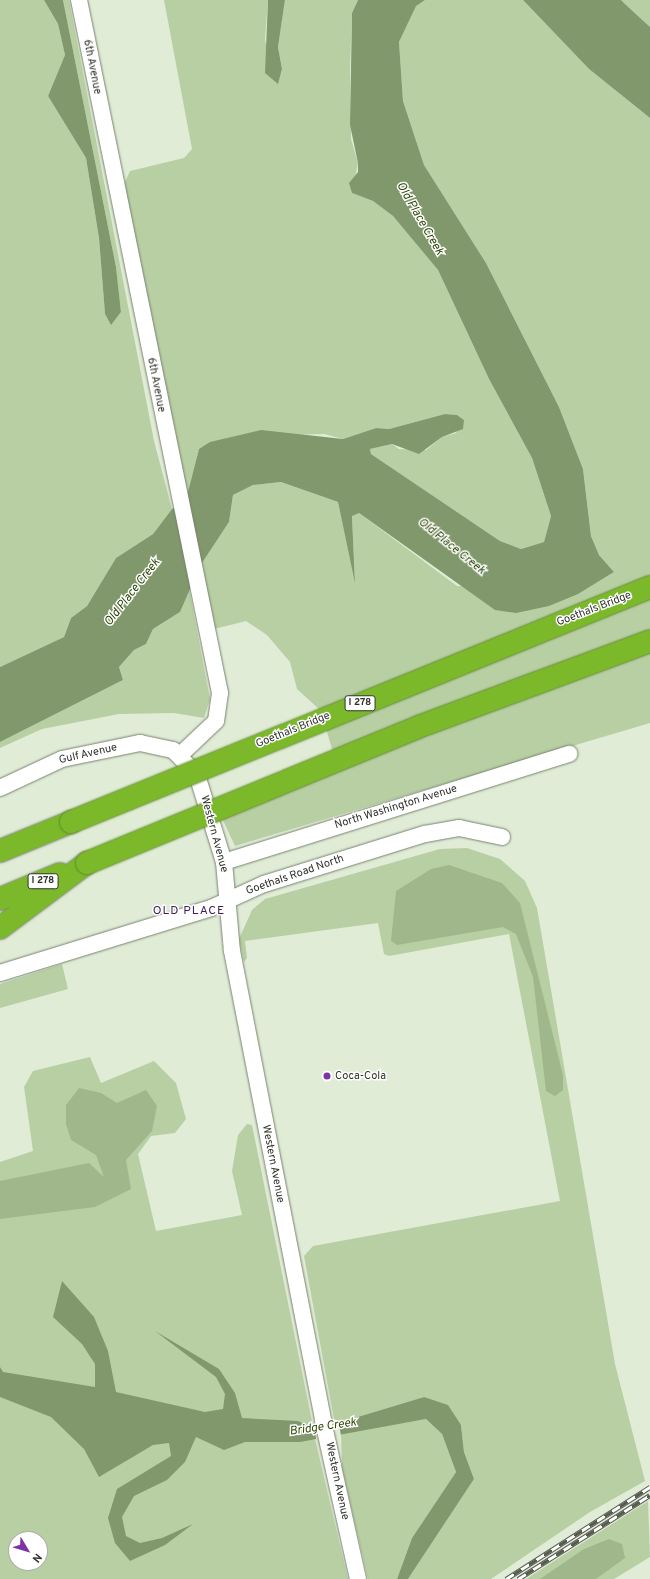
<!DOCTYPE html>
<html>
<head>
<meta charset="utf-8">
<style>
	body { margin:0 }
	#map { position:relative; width:650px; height:1579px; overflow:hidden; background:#e0ecd6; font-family:Overpass,sans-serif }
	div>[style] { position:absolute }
	.green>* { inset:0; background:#b8cfa4 }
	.forest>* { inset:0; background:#9fb78a }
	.water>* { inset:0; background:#81986d }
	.pier>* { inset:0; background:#e0ecd6; transform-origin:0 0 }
	.roads { filter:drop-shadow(0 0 1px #788370) drop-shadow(0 0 1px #788370) }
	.minor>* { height:16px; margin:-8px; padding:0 8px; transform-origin:8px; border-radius:8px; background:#fff }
	.highway>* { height:22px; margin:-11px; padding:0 11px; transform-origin:11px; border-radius:11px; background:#7bb92b }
	.rail>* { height:4.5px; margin-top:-2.25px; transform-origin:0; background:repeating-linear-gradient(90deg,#fff 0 9px,#565c51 0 18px); box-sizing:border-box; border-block:1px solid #565c51 }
	.bridges { filter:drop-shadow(0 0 1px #608a2b) drop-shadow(0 0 1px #608a2b) }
	.highway-bridge>* { height:22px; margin:-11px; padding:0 11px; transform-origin:11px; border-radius:11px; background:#7bb92b }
	.dots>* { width:11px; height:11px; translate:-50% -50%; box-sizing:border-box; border:2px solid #fff; border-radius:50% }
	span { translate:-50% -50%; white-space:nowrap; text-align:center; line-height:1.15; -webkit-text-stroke:3px #fff; paint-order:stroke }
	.shield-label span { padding:1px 3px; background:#fff; border:1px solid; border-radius:3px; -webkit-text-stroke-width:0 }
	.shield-label { font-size:10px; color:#2f332b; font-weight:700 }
	.street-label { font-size:11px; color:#2f332b }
	.poi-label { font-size:11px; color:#2f332b }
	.left { translate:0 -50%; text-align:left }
	.water-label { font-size:12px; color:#2b4701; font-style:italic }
	.neighbourhood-label { font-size:12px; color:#3e1b52; letter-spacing:1px }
	.north { position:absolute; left:8px; top:1531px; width:40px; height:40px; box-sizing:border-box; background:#fff; border:1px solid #acadaa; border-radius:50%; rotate:128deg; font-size:11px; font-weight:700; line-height:16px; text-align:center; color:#2f332b }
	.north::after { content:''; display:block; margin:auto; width:14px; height:18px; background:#7c33a5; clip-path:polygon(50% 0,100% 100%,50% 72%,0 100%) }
</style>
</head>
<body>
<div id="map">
	<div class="green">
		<i style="clip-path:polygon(0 0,44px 0,58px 24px,65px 55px,48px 96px,86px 158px,99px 238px,105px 314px,111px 324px,121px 312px,116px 267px,63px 0,69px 0,154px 441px,172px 509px,153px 534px,116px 558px,87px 606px,71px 618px,64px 637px,0 667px)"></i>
		<i style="clip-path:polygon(164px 0,268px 0,265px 40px,278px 83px,282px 69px,278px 47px,285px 0,358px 0,352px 13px,350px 71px,351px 139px,358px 163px,352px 193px,373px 201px,393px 216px,438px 270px,489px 379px,532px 458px,551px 516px,544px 542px,521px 549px,500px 541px,371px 454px,370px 449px,392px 444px,399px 449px,426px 450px,442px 437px,456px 433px,464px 420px,457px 415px,445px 414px,389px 429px,376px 428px,343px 439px,324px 434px,289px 435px,199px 449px,187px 500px,124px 184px,130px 171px,184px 158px,192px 149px)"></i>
		<i style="clip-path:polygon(425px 0,523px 0,589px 69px,650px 118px,650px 723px,235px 846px,221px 816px,338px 770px,321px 711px,297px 689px,290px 662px,267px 635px,246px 621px,214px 629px,200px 566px,229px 522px,233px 495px,253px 485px,281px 482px,338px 502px,355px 580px,352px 515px,359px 513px,457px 586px,586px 589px,614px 572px,599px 555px,591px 536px,583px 469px,559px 407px,486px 263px,424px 165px,403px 101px,399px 42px,416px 5px)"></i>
		<i style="clip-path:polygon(621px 0,650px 0,650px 27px,625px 4px)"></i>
		<i style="clip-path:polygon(189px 588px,210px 699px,204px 718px,174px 713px,119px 714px,42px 729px,0 748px,0 742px,123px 680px,119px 667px,134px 650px,146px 644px,153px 629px,180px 612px)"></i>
		<i style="clip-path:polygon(467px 848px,500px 859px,525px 881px,537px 908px,615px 1364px,645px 1481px,590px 1512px,491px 1579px,408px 1579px,474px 1479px,464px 1452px,461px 1425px,424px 1397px,341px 1422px,334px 1419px,304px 1256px,313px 1246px,560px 1201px,509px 934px,389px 956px,384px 954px,378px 923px,245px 941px,247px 958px,244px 962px,239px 939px,252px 910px,265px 899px,440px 849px)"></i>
		<i style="clip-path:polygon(62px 964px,68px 989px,0 1008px,0 984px)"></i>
		<i style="clip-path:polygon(evenodd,90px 1057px,101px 1083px,154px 1061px,176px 1083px,186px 1119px,175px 1133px,151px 1136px,138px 1154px,156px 1231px,242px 1215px,232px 1171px,238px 1135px,247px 1124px,252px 1125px,313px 1426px,304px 1424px,308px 1440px,315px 1439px,316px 1443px,348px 1579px,0 1579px,0 1162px,33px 1151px,24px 1087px,33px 1071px,90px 1057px,16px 1539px,40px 1539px,40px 1563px,16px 1563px,16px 1539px)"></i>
		<i style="clip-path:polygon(426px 1419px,442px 1434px,456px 1472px,412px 1538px,397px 1579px,368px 1579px,342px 1468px,341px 1433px)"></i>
		<i style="clip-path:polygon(648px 1501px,650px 1557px,614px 1579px,526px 1579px)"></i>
	</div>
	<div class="forest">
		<i style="clip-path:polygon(449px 865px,502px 883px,520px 903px,563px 1075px,563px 1090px,555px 1096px,546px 1091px,533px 977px,516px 934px,503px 927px,397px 945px,391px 941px,396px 891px,431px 869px)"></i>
		<i style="clip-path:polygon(79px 1088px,101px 1093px,117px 1103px,146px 1090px,157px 1106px,152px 1131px,126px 1160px,131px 1189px,95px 1207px,0 1219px,0 1181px,89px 1163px,104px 1177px,96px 1155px,71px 1140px,66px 1124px,66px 1105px)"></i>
		<i style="clip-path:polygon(609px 1539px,622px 1544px,625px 1558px,596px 1579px,540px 1579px,584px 1549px)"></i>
	</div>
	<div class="water">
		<i style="clip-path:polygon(44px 0,63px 0,116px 267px,121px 312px,111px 325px,105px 314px,99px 238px,86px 158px,48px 96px,65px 55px,58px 24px)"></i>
		<i style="clip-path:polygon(268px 0,285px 0,278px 47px,282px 69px,278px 84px,265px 73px)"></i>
		<i style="clip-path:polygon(358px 0,425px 0,416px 6px,399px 42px,403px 101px,424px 165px,486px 263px,559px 407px,583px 469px,591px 536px,599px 555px,614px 572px,578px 594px,549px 606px,516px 613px,495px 610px,359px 513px,352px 516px,355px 583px,338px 502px,281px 482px,253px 485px,233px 495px,229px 522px,200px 566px,180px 612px,153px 629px,146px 644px,134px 650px,119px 667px,123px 680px,0 742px,0 667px,64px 637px,71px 618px,87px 606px,116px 558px,153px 534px,172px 509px,186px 500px,199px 449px,210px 442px,261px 430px,343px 439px,376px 428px,389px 429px,445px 414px,457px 415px,464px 420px,463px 429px,442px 437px,419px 454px,392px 444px,370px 449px,371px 454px,500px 541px,521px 549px,544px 542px,551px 516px,532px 458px,489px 379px,438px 270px,393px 216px,373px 201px,352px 193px,349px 183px,358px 172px,358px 163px,350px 125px,352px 13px)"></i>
		<i style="clip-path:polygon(523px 0,621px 0,625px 4px,650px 27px,650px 118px,589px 69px)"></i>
		<i style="clip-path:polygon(62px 1281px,94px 1317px,108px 1351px,116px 1392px,205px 1412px,223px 1409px,225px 1394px,216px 1377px,155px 1331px,219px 1369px,235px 1393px,242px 1418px,298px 1421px,309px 1426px,341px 1422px,424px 1397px,448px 1405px,461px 1425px,464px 1452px,474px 1479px,408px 1579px,397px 1579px,412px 1538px,456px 1472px,442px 1434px,426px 1419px,300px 1442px,245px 1442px,224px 1450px,196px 1437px,185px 1462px,167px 1480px,134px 1496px,122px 1517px,126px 1536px,140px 1543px,162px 1538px,193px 1524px,165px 1545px,130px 1561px,115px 1543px,108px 1518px,117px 1489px,171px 1456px,169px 1443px,153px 1445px,99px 1477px,84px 1449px,51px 1417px,0 1397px,0 1367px,3px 1372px,95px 1387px,95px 1364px,82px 1344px,53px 1317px)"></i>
	</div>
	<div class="pier">
		<i style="left:338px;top:1420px;width:15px;height:25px;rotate:79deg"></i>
	</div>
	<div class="roads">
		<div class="minor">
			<i style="left:79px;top:0;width:707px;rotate:78.5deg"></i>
			<i style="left:220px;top:693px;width:28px;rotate:98deg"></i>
			<i style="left:216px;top:721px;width:50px;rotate:136.6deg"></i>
			<i style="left:0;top:788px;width:68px;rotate:-25.1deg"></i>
			<i style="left:62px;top:759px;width:80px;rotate:-11.6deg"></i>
			<i style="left:140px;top:743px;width:34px;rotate:12deg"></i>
			<i style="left:173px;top:750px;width:35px;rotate:46deg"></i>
			<i style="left:197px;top:775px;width:91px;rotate:72.8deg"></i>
			<i style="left:224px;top:862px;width:89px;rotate:84.9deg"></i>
			<i style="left:232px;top:951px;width:479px;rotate:79deg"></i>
			<i style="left:323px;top:1421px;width:162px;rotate:77.5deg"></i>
			<i style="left:224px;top:862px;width:362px;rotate:-17.4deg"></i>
			<i style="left:0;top:973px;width:221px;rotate:-17.1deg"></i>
			<i style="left:211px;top:908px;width:58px;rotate:-24.4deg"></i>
			<i style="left:264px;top:884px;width:169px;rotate:-17.3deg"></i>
			<i style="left:425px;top:834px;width:35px;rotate:-10deg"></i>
			<i style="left:459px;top:828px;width:44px;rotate:11.8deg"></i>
		</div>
		<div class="highway">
			<i style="left:0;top:851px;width:77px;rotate:-22.2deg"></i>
			<i style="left:0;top:899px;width:65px;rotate:-22.6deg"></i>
			<i style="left:0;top:928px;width:109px;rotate:-36.8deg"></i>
		</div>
	</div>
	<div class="rail">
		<i style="left:506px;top:1579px;width:171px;rotate:-32.6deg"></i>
		<i style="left:518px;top:1579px;width:156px;rotate:-32.5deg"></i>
	</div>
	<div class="bridges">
		<div class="highway-bridge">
			<i style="left:71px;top:822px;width:625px;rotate:-22.09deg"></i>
			<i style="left:87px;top:863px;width:358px;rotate:-22.3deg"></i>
			<i style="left:418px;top:727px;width:247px;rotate:-20.3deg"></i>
		</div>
	</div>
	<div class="dots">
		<i style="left:327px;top:1076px;background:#7c33a5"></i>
	</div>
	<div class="shield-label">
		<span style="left:360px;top:703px">I 278</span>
		<span style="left:43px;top:881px">I 278</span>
	</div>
	<div class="street-label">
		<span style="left:92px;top:67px;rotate:79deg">6th Avenue</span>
		<span style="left:156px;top:385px;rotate:79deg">6th Avenue</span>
		<span style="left:594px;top:609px;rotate:-21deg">Goethals Bridge</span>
		<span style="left:293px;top:730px;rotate:-22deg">Goethals Bridge</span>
		<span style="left:88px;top:754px;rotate:-13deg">Gulf Avenue</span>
		<span style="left:396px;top:807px;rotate:-17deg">North Washington Avenue</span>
		<span style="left:214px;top:834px;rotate:75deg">Western Avenue</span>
		<span style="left:295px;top:875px;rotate:-19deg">Goethals Road North</span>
		<span style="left:273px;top:1164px;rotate:79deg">Western Avenue</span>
		<span style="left:337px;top:1481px;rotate:78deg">Western Avenue</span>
	</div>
	<div class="poi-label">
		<span class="left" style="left:335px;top:1076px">Coca-Cola</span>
	</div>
	<div class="water-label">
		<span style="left:419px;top:219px;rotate:60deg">Old Place Creek</span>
		<span style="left:451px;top:547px;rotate:39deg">Old Place Creek</span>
		<span style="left:133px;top:593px;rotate:-52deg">Old Place Creek</span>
		<span style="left:323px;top:1428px;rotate:-8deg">Bridge Creek</span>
	</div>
	<div class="neighbourhood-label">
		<span style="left:189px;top:912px">OLD PLACE</span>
	</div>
	<div class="north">N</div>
</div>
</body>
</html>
